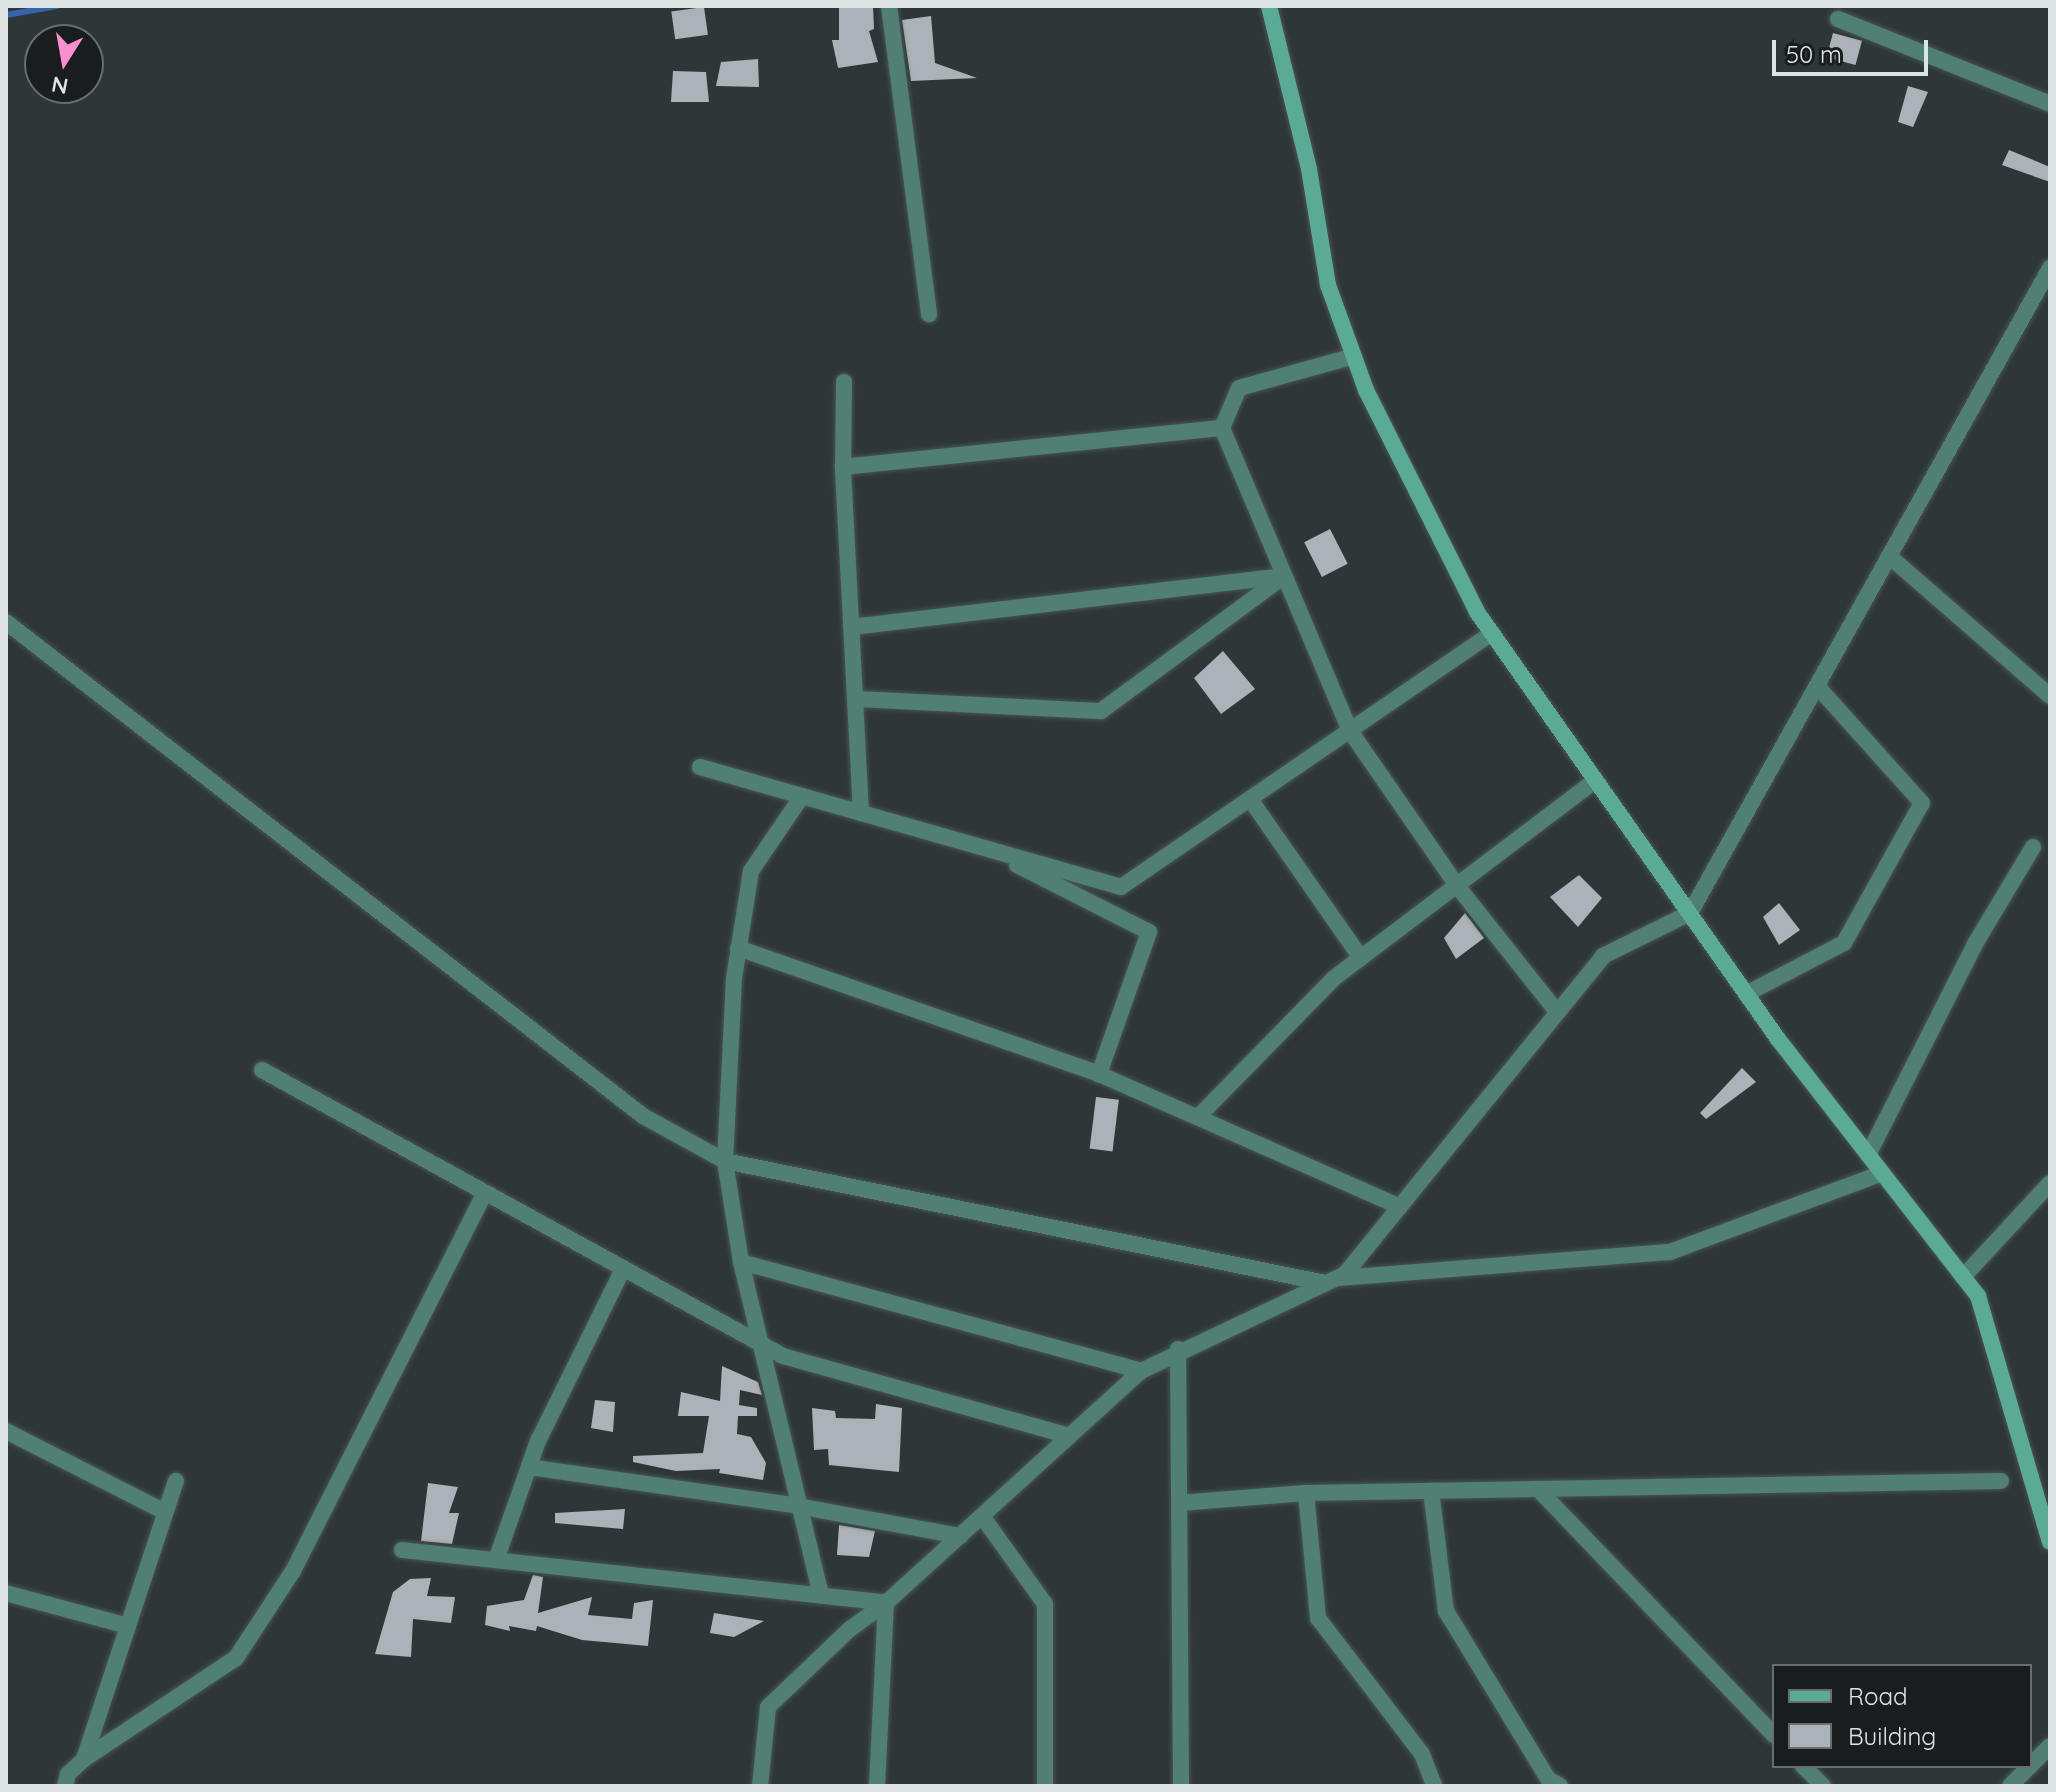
<!DOCTYPE html>
<html>
<head>
<meta charset="utf-8">
<style>
	body { margin:0 }
	#map { position:relative; width:2056px; height:1792px; overflow:hidden; background:#2e3738; font-family:Quicksand,sans-serif }
	div>[style] { position:absolute }
	.stream>* { height:6px; margin:-3px; padding:0 3px; transform-origin:3px; border-radius:3px; background:#3663ab }
	.building>* { inset:0; background:#aab3b8; transform-origin:0 0 }
	.roads { filter:drop-shadow(0 0 2px #4a5354) drop-shadow(0 0 2px #4a5354) }
	.street>* { height:16px; margin:-8px; padding:0 8px; transform-origin:8px; border-radius:8px; background:#508073 }
	.secondary>* { height:16px; margin:-8px; padding:0 8px; transform-origin:8px; border-radius:8px; background:#5aaa95 }
	span { translate:-50% -50%; white-space:nowrap; text-align:center; line-height:1.15; -webkit-text-stroke:8px #191d1e; paint-order:stroke }
	.frame { position:absolute; inset:0; border:8px solid #dee4e4; pointer-events:none }
	.legend { position:absolute; left:1772px; top:1664px; width:260px; height:104px; box-sizing:border-box; background:#191d1e; border:2px solid #686d6d; margin:0; padding:10px 14px; list-style:none; font-size:24px; color:#dee4e4 }
	.legend li { display:flex; align-items:center; gap:16px; height:40px }
	.legend b { width:40px; border:2px solid #686d6d }
	.north { position:absolute; left:24px; top:24px; width:80px; height:80px; box-sizing:border-box; background:#191d1e; border:2px solid #686d6d; border-radius:50%; rotate:191deg; font-size:22px; font-weight:700; line-height:32px; text-align:center; color:#dee4e4 }
	.north::after { content:''; display:block; margin:auto; width:28px; height:36px; background:#f790cf; clip-path:polygon(50% 0,100% 100%,50% 72%,0 100%) }
	.scale { position:absolute; left:1772px; top:40px; width:156px; height:36px; box-sizing:border-box; border:4px solid #dee4e4; border-top:0; padding-left:10px; font-size:24px; line-height:28px; white-space:nowrap; color:#dee4e4; -webkit-text-stroke:6px #191d1e; paint-order:stroke }
</style>
</head>
<body>
<div id="map">
	<div class="stream">
		<i style="left:6px;top:15px;width:52px;rotate:-10deg"></i>
	</div>
	<div class="building">
		<i style="clip-path:polygon(849px 6px,873px 6px,874px 29px,869px 31px,878px 62px,838px 68px,832px 40px,839px 40px,839px 7px)"></i>
		<i style="left:704px;top:7px;width:28px;height:33px;rotate:82deg"></i>
		<i style="clip-path:polygon(931px 16px,935px 63px,977px 78px,911px 81px,902px 20px)"></i>
		<i style="left:1833px;top:33px;width:30px;height:25px;rotate:15deg"></i>
		<i style="clip-path:polygon(758px 59px,759px 87px,716px 86px,721px 62px)"></i>
		<i style="clip-path:polygon(673px 71px,706px 72px,709px 102px,671px 102px)"></i>
		<i style="clip-path:polygon(1908px 86px,1928px 92px,1913px 127px,1898px 122px)"></i>
		<i style="clip-path:polygon(2009px 150px,2050px 167px,2050px 182px,2002px 165px)"></i>
		<i style="left:1330px;top:529px;width:39px;height:29px;rotate:63deg"></i>
		<i style="clip-path:polygon(1223px 651px,1255px 689px,1221px 714px,1194px 678px)"></i>
		<i style="clip-path:polygon(1579px 875px,1602px 898px,1578px 927px,1550px 897px)"></i>
		<i style="clip-path:polygon(1779px 903px,1800px 930px,1779px 945px,1763px 917px)"></i>
		<i style="clip-path:polygon(1465px 913px,1484px 938px,1456px 959px,1444px 938px)"></i>
		<i style="clip-path:polygon(1742px 1068px,1756px 1082px,1706px 1119px,1700px 1113px)"></i>
		<i style="left:1096px;top:1097px;width:23px;height:52px;rotate:7deg"></i>
		<i style="clip-path:polygon(722px 1366px,758px 1382px,762px 1395px,740px 1390px,739px 1405px,757px 1408px,757px 1416px,738px 1416px,737px 1434px,751px 1437px,766px 1463px,763px 1480px,719px 1473px,720px 1469px,676px 1471px,633px 1462px,633px 1456px,703px 1453px,709px 1416px,678px 1416px,681px 1392px,720px 1401px)"></i>
		<i style="clip-path:polygon(595px 1400px,615px 1402px,613px 1432px,591px 1428px)"></i>
		<i style="clip-path:polygon(876px 1404px,902px 1408px,899px 1472px,829px 1465px,828px 1449px,814px 1450px,812px 1408px,835px 1411px,836px 1418px,875px 1419px)"></i>
		<i style="clip-path:polygon(428px 1483px,458px 1487px,449px 1513px,459px 1513px,452px 1544px,421px 1541px)"></i>
		<i style="clip-path:polygon(625px 1509px,623px 1529px,555px 1523px,555px 1513px)"></i>
		<i style="clip-path:polygon(839px 1525px,875px 1531px,869px 1557px,837px 1555px)"></i>
		<i style="clip-path:polygon(533px 1575px,543px 1577px,538px 1613px,592px 1597px,588px 1615px,632px 1619px,634px 1603px,653px 1600px,648px 1646px,582px 1640px,537px 1626px,536px 1631px,509px 1626px,510px 1631px,485px 1625px,487px 1606px,524px 1600px)"></i>
		<i style="clip-path:polygon(431px 1578px,427px 1596px,455px 1597px,451px 1623px,413px 1619px,411px 1657px,375px 1654px,393px 1592px,410px 1579px)"></i>
		<i style="clip-path:polygon(714px 1613px,764px 1621px,734px 1637px,710px 1633px)"></i>
	</div>
	<div class="roads">
		<div class="street">
			<i style="left:889px;top:6px;width:311px;rotate:82.6deg"></i>
			<i style="left:1838px;top:19px;width:228px;rotate:21.8deg"></i>
			<i style="left:1222px;top:428px;width:329px;rotate:67.1deg"></i>
			<i style="left:1350px;top:731px;width:190px;rotate:55.3deg"></i>
			<i style="left:1458px;top:887px;width:159px;rotate:51.6deg"></i>
			<i style="left:843px;top:467px;width:85px;rotate:-89.3deg"></i>
			<i style="left:1889px;top:556px;width:213px;rotate:41deg"></i>
			<i style="left:6px;top:622px;width:806px;rotate:37.79deg"></i>
			<i style="left:643px;top:1116px;width:94px;rotate:28.8deg"></i>
			<i style="left:725px;top:1161px;width:102px;rotate:81deg"></i>
			<i style="left:741px;top:1262px;width:415px;rotate:15.2deg"></i>
			<i style="left:851px;top:627px;width:435px;rotate:-6.7deg"></i>
			<i style="left:855px;top:699px;width:246px;rotate:2.8deg"></i>
			<i style="left:1101px;top:711px;width:227px;rotate:-36.4deg"></i>
			<i style="left:700px;top:767px;width:438px;rotate:15.9deg"></i>
			<i style="left:1121px;top:887px;width:450px;rotate:-34.4deg"></i>
			<i style="left:802px;top:796px;width:91px;rotate:124.2deg"></i>
			<i style="left:751px;top:871px;width:108px;rotate:99deg"></i>
			<i style="left:734px;top:978px;width:183px;rotate:92.8deg"></i>
			<i style="left:725px;top:1161px;width:612px;rotate:11.49deg"></i>
			<i style="left:1250px;top:799px;width:194px;rotate:55.1deg"></i>
			<i style="left:861px;top:813px;width:346px;rotate:-93deg"></i>
			<i style="left:843px;top:467px;width:381px;rotate:-5.9deg"></i>
			<i style="left:1222px;top:428px;width:43px;rotate:-67deg"></i>
			<i style="left:1239px;top:388px;width:119px;rotate:-15.5deg"></i>
			<i style="left:1017px;top:865px;width:148px;rotate:26.9deg"></i>
			<i style="left:1149px;top:932px;width:151px;rotate:109.4deg"></i>
			<i style="left:738px;top:948px;width:382px;rotate:19.2deg"></i>
			<i style="left:1099px;top:1074px;width:329px;rotate:23.8deg"></i>
			<i style="left:1746px;top:994px;width:110px;rotate:-27.5deg"></i>
			<i style="left:1844px;top:943px;width:160px;rotate:-60.9deg"></i>
			<i style="left:1922px;top:803px;width:157px;rotate:-131.9deg"></i>
			<i style="left:262px;top:1070px;width:594px;rotate:28.76deg"></i>
			<i style="left:783px;top:1356px;width:297px;rotate:15.6deg"></i>
			<i style="left:1198px;top:1117px;width:194px;rotate:-45.6deg"></i>
			<i style="left:1334px;top:978px;width:328px;rotate:-37.1deg"></i>
			<i style="left:1868px;top:1155px;width:237px;rotate:-63.1deg"></i>
			<i style="left:1975px;top:944px;width:113px;rotate:-59.1deg"></i>
			<i style="left:741px;top:1262px;width:343px;rotate:76.5deg"></i>
			<i style="left:1963px;top:1277px;width:128px;rotate:-47.2deg"></i>
			<i style="left:1339px;top:1278px;width:332px;rotate:-4.5deg"></i>
			<i style="left:1670px;top:1252px;width:226px;rotate:-20.4deg"></i>
			<i style="left:1178px;top:1349px;width:437px;rotate:89.6deg"></i>
			<i style="left:6px;top:1431px;width:178px;rotate:27deg"></i>
			<i style="left:529px;top:1467px;width:272px;rotate:8.2deg"></i>
			<i style="left:798px;top:1506px;width:165px;rotate:10.5deg"></i>
			<i style="left:1538px;top:1489px;width:341px;rotate:46.2deg"></i>
			<i style="left:1431px;top:1491px;width:121px;rotate:82.9deg"></i>
			<i style="left:1446px;top:1611px;width:197px;rotate:58.7deg"></i>
			<i style="left:1548px;top:1779px;width:14px;rotate:30deg"></i>
			<i style="left:1306px;top:1493px;width:695px;rotate:-0.99deg"></i>
			<i style="left:1179px;top:1503px;width:127px;rotate:-4.5deg"></i>
			<i style="left:1306px;top:1493px;width:126px;rotate:84.5deg"></i>
			<i style="left:1318px;top:1618px;width:171px;rotate:52.6deg"></i>
			<i style="left:1422px;top:1754px;width:34px;rotate:69deg"></i>
			<i style="left:982px;top:1516px;width:108px;rotate:54.4deg"></i>
			<i style="left:1045px;top:1604px;width:182px;rotate:90deg"></i>
			<i style="left:402px;top:1550px;width:487px;rotate:6.2deg"></i>
			<i style="left:496px;top:1560px;width:126px;rotate:-70.6deg"></i>
			<i style="left:538px;top:1441px;width:192px;rotate:-63.7deg"></i>
			<i style="left:6px;top:1593px;width:126px;rotate:15.1deg"></i>
			<i style="left:84px;top:1759px;width:293px;rotate:-71.7deg"></i>
			<i style="left:1803px;top:1766px;width:28px;rotate:45deg"></i>
			<i style="left:2030px;top:1766px;width:28px;rotate:-45deg"></i>
			<i style="left:65px;top:1786px;width:12px;rotate:-76deg"></i>
			<i style="left:68px;top:1774px;width:22px;rotate:-43deg"></i>
			<i style="left:84px;top:1759px;width:182px;rotate:-33.6deg"></i>
			<i style="left:236px;top:1658px;width:104px;rotate:-56.8deg"></i>
			<i style="left:293px;top:1571px;width:424px;rotate:-63.1deg"></i>
			<i style="left:760px;top:1786px;width:79px;rotate:-84.2deg"></i>
			<i style="left:768px;top:1707px;width:113px;rotate:-43.6deg"></i>
			<i style="left:850px;top:1629px;width:44px;rotate:-35.8deg"></i>
			<i style="left:886px;top:1603px;width:345px;rotate:-42.3deg"></i>
			<i style="left:1141px;top:1371px;width:226px;rotate:-25.4deg"></i>
			<i style="left:1345px;top:1274px;width:409px;rotate:-50.9deg"></i>
			<i style="left:1603px;top:956px;width:97px;rotate:-26.3deg"></i>
			<i style="left:1690px;top:913px;width:739px;rotate:-60.83deg"></i>
			<i style="left:877px;top:1786px;width:183px;rotate:-87.2deg"></i>
			<i style="left:2010px;top:1786px;width:28px;rotate:-45deg"></i>
		</div>
		<div class="secondary">
			<i style="left:1269px;top:6px;width:168px;rotate:76.2deg"></i>
			<i style="left:1309px;top:169px;width:118px;rotate:80.7deg"></i>
			<i style="left:1328px;top:285px;width:112px;rotate:70.1deg"></i>
			<i style="left:1366px;top:390px;width:248px;rotate:63.4deg"></i>
			<i style="left:1477px;top:612px;width:522px;rotate:54.82deg"></i>
			<i style="left:1778px;top:1039px;width:326px;rotate:52.1deg"></i>
			<i style="left:1978px;top:1296px;width:256px;rotate:73.7deg"></i>
		</div>
	</div>
	<div class="frame"></div>
	<ul class="legend">
	<li><b style="height:10px;background:#5aaa95"></b>Road</li>
	<li><b style="height:22px;background:#aab3b8"></b>Building</li>
	</ul>
	<div class="north">N</div>
	<div class="scale">50 m</div>
</div>
</body>
</html>
